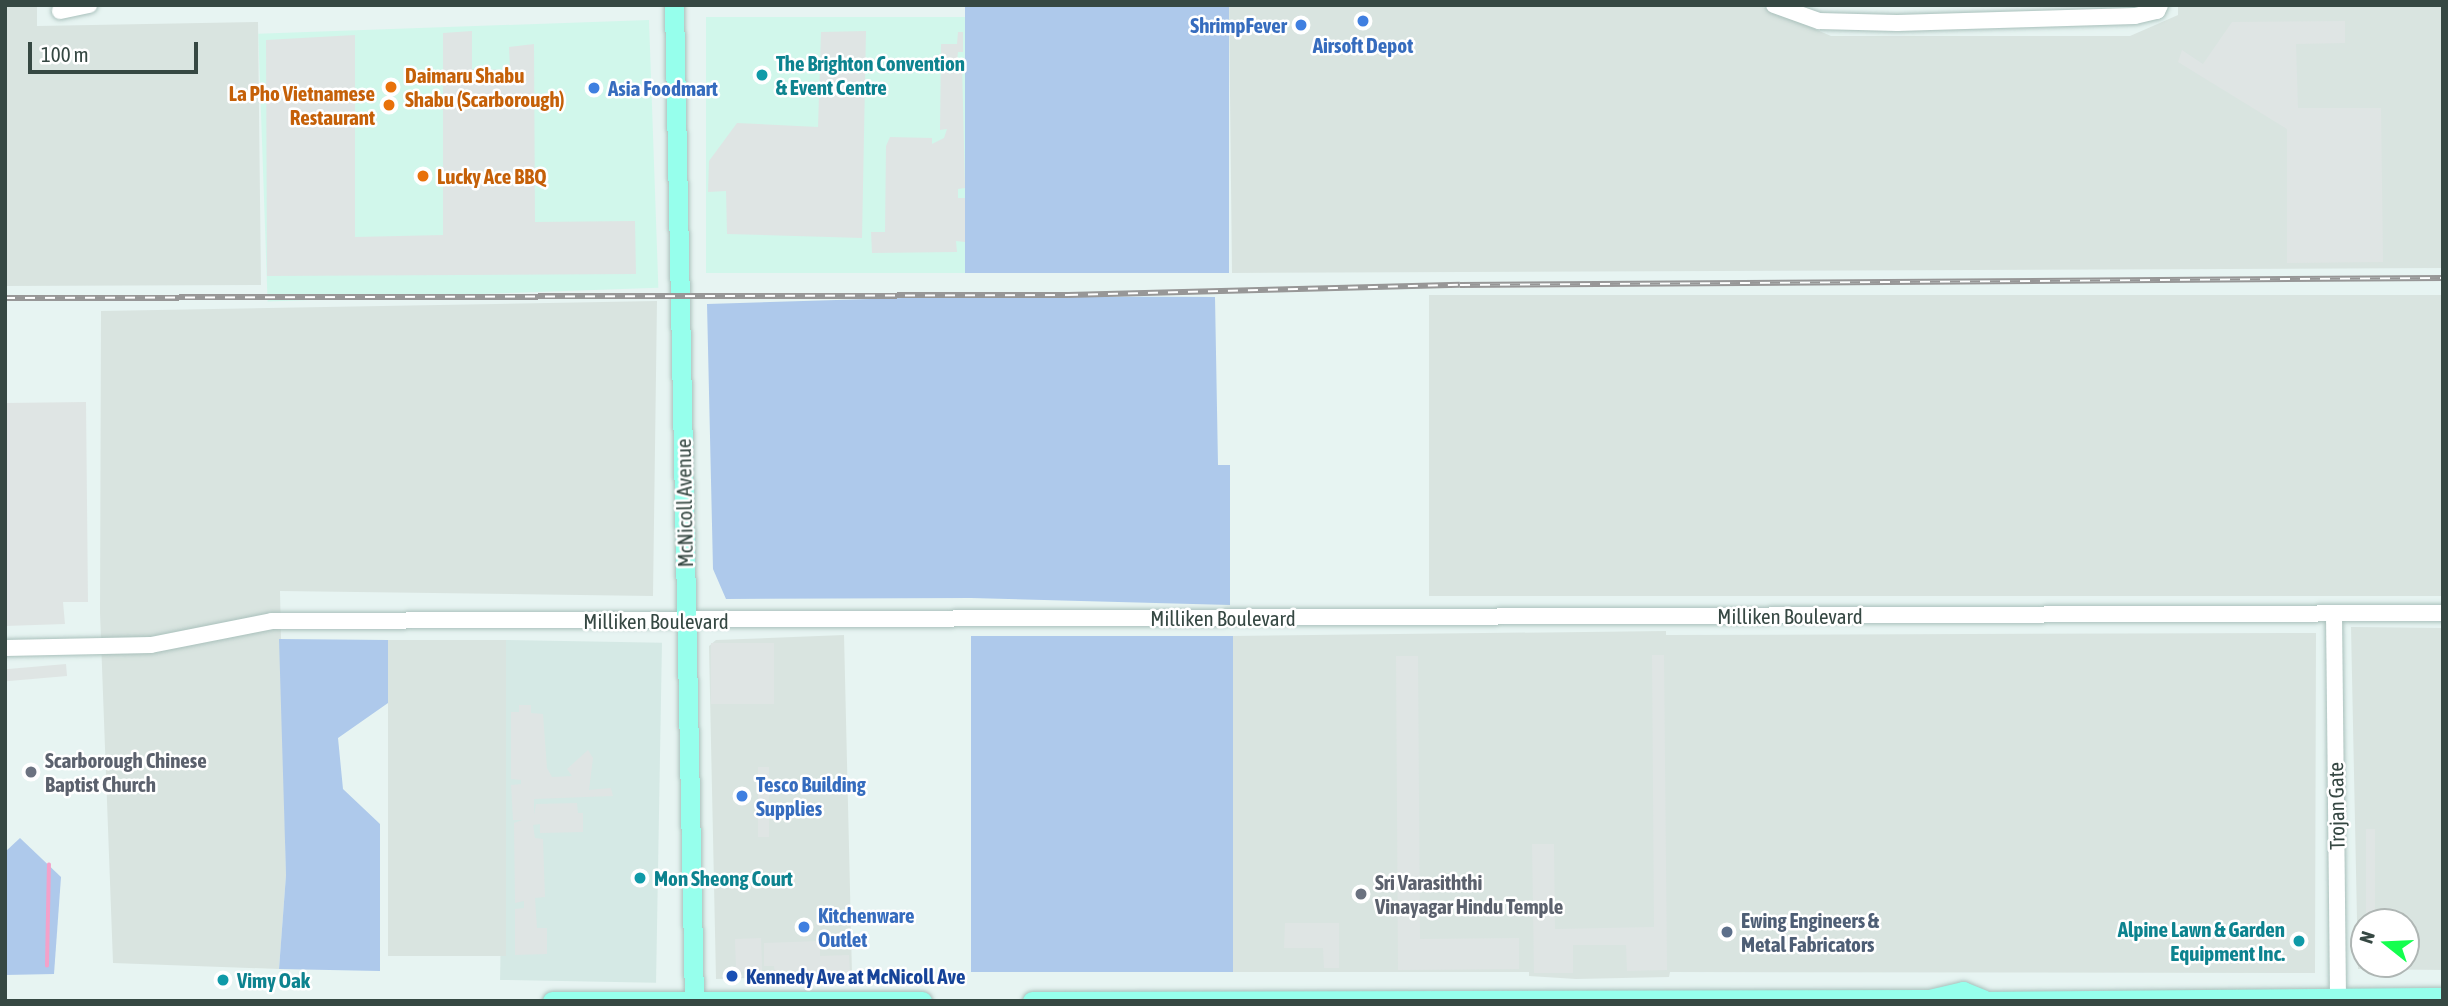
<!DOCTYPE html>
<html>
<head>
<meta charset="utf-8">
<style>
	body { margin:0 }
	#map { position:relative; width:2448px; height:1006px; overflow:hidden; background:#e7f4f2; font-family:"Asap Condensed",sans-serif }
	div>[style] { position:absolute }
	.residential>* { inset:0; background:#d5e9e5; transform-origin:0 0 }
	.commercial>* { inset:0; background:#d1f7eb; transform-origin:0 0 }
	.industrial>* { inset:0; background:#d9e4e0; transform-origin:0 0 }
	.green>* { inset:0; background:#aec9eb; transform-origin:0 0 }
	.parking>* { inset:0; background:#dfe5e4; transform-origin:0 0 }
	.stream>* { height:3.5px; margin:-1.75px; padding:0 1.75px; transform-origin:1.75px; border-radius:1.75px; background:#f4a1c9 }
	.roads { filter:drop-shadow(0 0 2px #a9c0bb) drop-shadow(0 0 2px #a9c0bb) }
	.minor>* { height:16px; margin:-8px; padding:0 8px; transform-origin:8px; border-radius:8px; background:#fff }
	.major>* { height:19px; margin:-9.5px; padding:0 9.5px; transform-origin:9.5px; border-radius:9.5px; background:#96ffec }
	.rail>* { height:6px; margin-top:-3px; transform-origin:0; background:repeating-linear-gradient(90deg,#fff 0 10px,#979797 0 20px); box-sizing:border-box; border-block:2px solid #979797 }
	.dots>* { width:19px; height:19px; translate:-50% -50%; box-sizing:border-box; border:4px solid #fff; border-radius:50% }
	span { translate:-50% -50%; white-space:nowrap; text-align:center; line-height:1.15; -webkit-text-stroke:5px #fff; paint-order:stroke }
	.shop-label { font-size:21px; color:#366cbe; font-weight:700 }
	.right { translate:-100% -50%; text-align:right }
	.left { translate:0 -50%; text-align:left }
	.culture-label { font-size:21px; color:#0d838f; font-weight:700 }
	.food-label { font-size:21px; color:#c56008; font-weight:700 }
	.street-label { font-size:21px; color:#364843 }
	.worship-label { font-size:21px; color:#5b616d; font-weight:700 }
	.service-label { font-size:21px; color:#4e5e75; font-weight:700 }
	.transit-label { font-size:21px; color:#164399; font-weight:700 }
	.frame { position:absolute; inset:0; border:7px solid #364843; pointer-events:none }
	.north { position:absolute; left:2350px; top:908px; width:70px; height:70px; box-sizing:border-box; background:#fff; border:2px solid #afb6b4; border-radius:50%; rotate:288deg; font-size:19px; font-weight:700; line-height:28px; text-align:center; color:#364843 }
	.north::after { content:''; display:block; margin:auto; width:24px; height:32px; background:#14ff4f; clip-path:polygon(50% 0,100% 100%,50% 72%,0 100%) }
	.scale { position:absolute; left:28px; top:42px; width:170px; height:32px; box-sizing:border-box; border:4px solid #364843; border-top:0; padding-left:9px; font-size:21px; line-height:24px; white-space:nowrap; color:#364843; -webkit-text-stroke:5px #fff; paint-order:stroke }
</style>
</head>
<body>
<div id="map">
	<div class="residential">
		<i style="left:506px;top:640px;width:156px;height:340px;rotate:1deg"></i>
	</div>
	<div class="commercial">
		<i style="left:965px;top:17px;width:256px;height:259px;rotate:90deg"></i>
		<i style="left:649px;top:20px;width:268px;height:391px;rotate:88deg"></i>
	</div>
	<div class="industrial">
		<i style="clip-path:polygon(5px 5px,37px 5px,37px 26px,258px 22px,261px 285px,5px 286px)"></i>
		<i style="clip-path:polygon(1229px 5px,1758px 5px,1831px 36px,2130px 36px,2178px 15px,2178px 5px,2441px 5px,2443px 268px,1232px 273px)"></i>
		<i style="left:2443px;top:295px;width:301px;height:1014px;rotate:90deg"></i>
		<i style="clip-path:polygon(657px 301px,653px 596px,280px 591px,286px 875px,279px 969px,113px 963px,100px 613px,101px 311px)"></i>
		<i style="clip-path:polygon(evenodd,2351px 627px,2443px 628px,2443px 970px,2358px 969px,2351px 627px,2364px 922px,2406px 922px,2406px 964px,2364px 964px,2364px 922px)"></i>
		<i style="clip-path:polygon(1666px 631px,1666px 635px,2316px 633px,2315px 973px,1670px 972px,1669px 977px,1576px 979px,1529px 976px,1529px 972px,1232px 972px,1233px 636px)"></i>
		<i style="clip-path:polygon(844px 635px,852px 975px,716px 979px,709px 646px,716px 640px)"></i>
		<i style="left:388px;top:640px;width:118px;height:316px"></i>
	</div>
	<div class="green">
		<i style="left:965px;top:5px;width:264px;height:268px"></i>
		<i style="clip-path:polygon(969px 296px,1215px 297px,1218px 465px,1230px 465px,1230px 605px,971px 598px,726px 599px,713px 569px,707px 304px)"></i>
		<i style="left:1233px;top:636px;width:336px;height:262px;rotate:90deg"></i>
		<i style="clip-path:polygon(279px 639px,388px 640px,388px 703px,338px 738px,343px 789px,380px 824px,380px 971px,279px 969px,286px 875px)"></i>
		<i style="clip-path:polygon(20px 838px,61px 877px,54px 974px,5px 975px,5px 852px)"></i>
	</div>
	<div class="parking">
		<i style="clip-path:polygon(2345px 21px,2345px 43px,2296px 44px,2298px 108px,2381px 108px,2383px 262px,2287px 263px,2287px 129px,2178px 62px,2182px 50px,2203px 64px,2232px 22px)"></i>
		<i style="clip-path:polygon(472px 31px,472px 69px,510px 70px,509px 47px,534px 44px,535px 222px,635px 221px,636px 274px,267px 276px,266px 40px,355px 35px,355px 237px,443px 235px,443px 33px)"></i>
		<i style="clip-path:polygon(866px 31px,862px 238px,727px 234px,726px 191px,708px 192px,709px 161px,737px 123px,818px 127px,821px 32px)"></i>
		<i style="clip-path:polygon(958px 32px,963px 32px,963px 52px,958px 52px,957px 61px,962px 62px,965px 188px,958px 189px,958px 198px,965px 198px,965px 242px,956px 241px,957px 252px,872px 253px,871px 232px,885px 232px,886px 146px,890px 137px,932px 138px,932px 144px,944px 138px,947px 129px,940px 130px,941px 44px,957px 44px)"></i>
		<i style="clip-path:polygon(86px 402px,88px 602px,63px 602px,65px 624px,5px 626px,5px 403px)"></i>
		<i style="left:774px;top:643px;width:61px;height:63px;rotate:90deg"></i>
		<i style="clip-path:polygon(1652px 655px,1664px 655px,1667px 970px,1627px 971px,1626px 945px,1573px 945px,1573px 973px,1534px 973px,1532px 844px,1554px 844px,1555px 929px,1654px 927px)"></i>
		<i style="clip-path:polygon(1396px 656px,1418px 656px,1420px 939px,1519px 938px,1519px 969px,1398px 970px)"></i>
		<i style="left:66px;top:664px;width:12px;height:61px;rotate:85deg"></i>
		<i style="clip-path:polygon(519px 705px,531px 705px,531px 713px,543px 714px,547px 768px,552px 777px,572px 776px,567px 769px,588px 750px,593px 758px,589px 790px,611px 788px,613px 796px,534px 799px,534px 814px,536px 804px,577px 803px,578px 813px,583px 813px,583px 832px,540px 833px,540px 824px,533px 825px,535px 838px,543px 839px,545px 897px,535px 898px,537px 928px,547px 928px,547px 954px,515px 955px,515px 909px,524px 908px,524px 901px,515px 903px,514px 823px,522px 820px,513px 820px,511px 785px,521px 784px,521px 780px,511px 779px,511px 712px,519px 712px)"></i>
		<i style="left:758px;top:767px;width:11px;height:70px"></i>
		<i style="left:2366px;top:829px;width:9px;height:93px"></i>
		<i style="clip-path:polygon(1285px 923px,1339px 923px,1339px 968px,1324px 968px,1323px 948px,1284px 948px)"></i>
		<i style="left:761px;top:938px;width:33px;height:26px;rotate:88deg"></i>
		<i style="clip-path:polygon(820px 941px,820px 956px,849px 955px,850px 973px,775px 975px,774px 966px,764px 966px,764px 943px)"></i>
	</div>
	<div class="stream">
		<i style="left:47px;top:966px;width:101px;rotate:-88.9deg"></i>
	</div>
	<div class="roads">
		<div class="minor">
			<i style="left:1774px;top:5px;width:48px;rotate:19.6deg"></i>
			<i style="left:1819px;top:21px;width:78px;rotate:1.5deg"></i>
			<i style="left:1897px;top:23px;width:238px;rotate:-1.7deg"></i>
			<i style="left:2135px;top:16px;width:23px;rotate:-13deg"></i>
			<i style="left:2157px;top:11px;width:7px;rotate:-63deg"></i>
			<i style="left:60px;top:11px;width:30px;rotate:-12deg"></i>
			<i style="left:2334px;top:614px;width:384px;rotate:89.4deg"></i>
			<i style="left:5px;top:648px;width:146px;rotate:-1.2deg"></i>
			<i style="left:151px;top:645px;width:123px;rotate:-11.2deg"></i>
			<i style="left:272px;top:621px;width:2171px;rotate:-0.21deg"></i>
		</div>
		<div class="major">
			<i style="left:674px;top:5px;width:996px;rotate:88.85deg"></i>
			<i style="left:552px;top:1001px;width:370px"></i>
			<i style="left:1032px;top:1001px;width:897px;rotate:-0.13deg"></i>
			<i style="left:1929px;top:999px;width:35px;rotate:-13deg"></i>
			<i style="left:1963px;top:991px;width:22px;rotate:22deg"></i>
			<i style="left:1979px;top:1001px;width:464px;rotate:-0.5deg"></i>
		</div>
	</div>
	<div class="rail">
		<i style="left:5px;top:298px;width:1063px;rotate:-0.16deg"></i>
		<i style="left:1068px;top:295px;width:392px;rotate:-1.5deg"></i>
		<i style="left:1460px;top:285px;width:983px;rotate:-0.41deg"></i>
	</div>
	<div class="dots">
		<i style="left:1363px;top:21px;background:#3f7fe0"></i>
		<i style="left:1301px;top:25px;background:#3f7fe0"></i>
		<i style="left:762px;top:75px;background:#0f9aa8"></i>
		<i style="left:391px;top:87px;background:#e8710a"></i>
		<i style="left:594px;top:88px;background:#3f7fe0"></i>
		<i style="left:389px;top:105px;background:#e8710a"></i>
		<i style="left:423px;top:176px;background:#e8710a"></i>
		<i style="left:31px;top:772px;background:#6b7280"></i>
		<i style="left:742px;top:796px;background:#3f7fe0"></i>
		<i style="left:640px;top:878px;background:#0f9aa8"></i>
		<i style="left:1361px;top:894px;background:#6b7280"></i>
		<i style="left:804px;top:927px;background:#3f7fe0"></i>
		<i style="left:1727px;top:932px;background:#5c6f8a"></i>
		<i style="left:2299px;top:941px;background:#0f9aa8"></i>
		<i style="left:732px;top:976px;background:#1a4fb4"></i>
		<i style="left:223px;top:980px;background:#0f9aa8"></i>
	</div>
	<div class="shop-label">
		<span class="right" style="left:1287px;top:25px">ShrimpFever</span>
		<span style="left:1363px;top:45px">Airsoft Depot</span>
		<span class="left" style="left:608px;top:88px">Asia Foodmart</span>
		<span class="left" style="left:756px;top:796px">Tesco Building<br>Supplies</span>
		<span class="left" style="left:818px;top:927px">Kitchenware<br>Outlet</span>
	</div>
	<div class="culture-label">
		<span class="left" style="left:776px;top:75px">The Brighton Convention<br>&amp; Event Centre</span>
		<span class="left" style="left:654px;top:878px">Mon Sheong Court</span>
		<span class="right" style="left:2285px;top:941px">Alpine Lawn &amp; Garden<br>Equipment Inc.</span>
		<span class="left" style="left:237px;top:980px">Vimy Oak</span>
	</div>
	<div class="food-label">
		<span class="left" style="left:405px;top:87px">Daimaru Shabu<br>Shabu (Scarborough)</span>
		<span class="right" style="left:375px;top:105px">La Pho Vietnamese<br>Restaurant</span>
		<span class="left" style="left:437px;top:176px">Lucky Ace BBQ</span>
	</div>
	<div class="street-label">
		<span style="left:684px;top:503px;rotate:-91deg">McNicoll Avenue</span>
		<span style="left:1790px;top:616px">Milliken Boulevard</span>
		<span style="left:1223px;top:618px">Milliken Boulevard</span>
		<span style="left:656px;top:621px">Milliken Boulevard</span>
		<span style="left:2336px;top:806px;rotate:-91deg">Trojan Gate</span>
	</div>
	<div class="worship-label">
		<span class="left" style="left:45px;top:772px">Scarborough Chinese<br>Baptist Church</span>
		<span class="left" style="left:1375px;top:894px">Sri Varasiththi<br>Vinayagar Hindu Temple</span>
	</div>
	<div class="service-label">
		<span class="left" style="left:1741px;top:932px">Ewing Engineers &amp;<br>Metal Fabricators</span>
	</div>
	<div class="transit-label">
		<span class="left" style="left:746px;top:976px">Kennedy Ave at McNicoll Ave</span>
	</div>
	<div class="frame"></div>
	<div class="north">N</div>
	<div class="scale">100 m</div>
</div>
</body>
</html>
